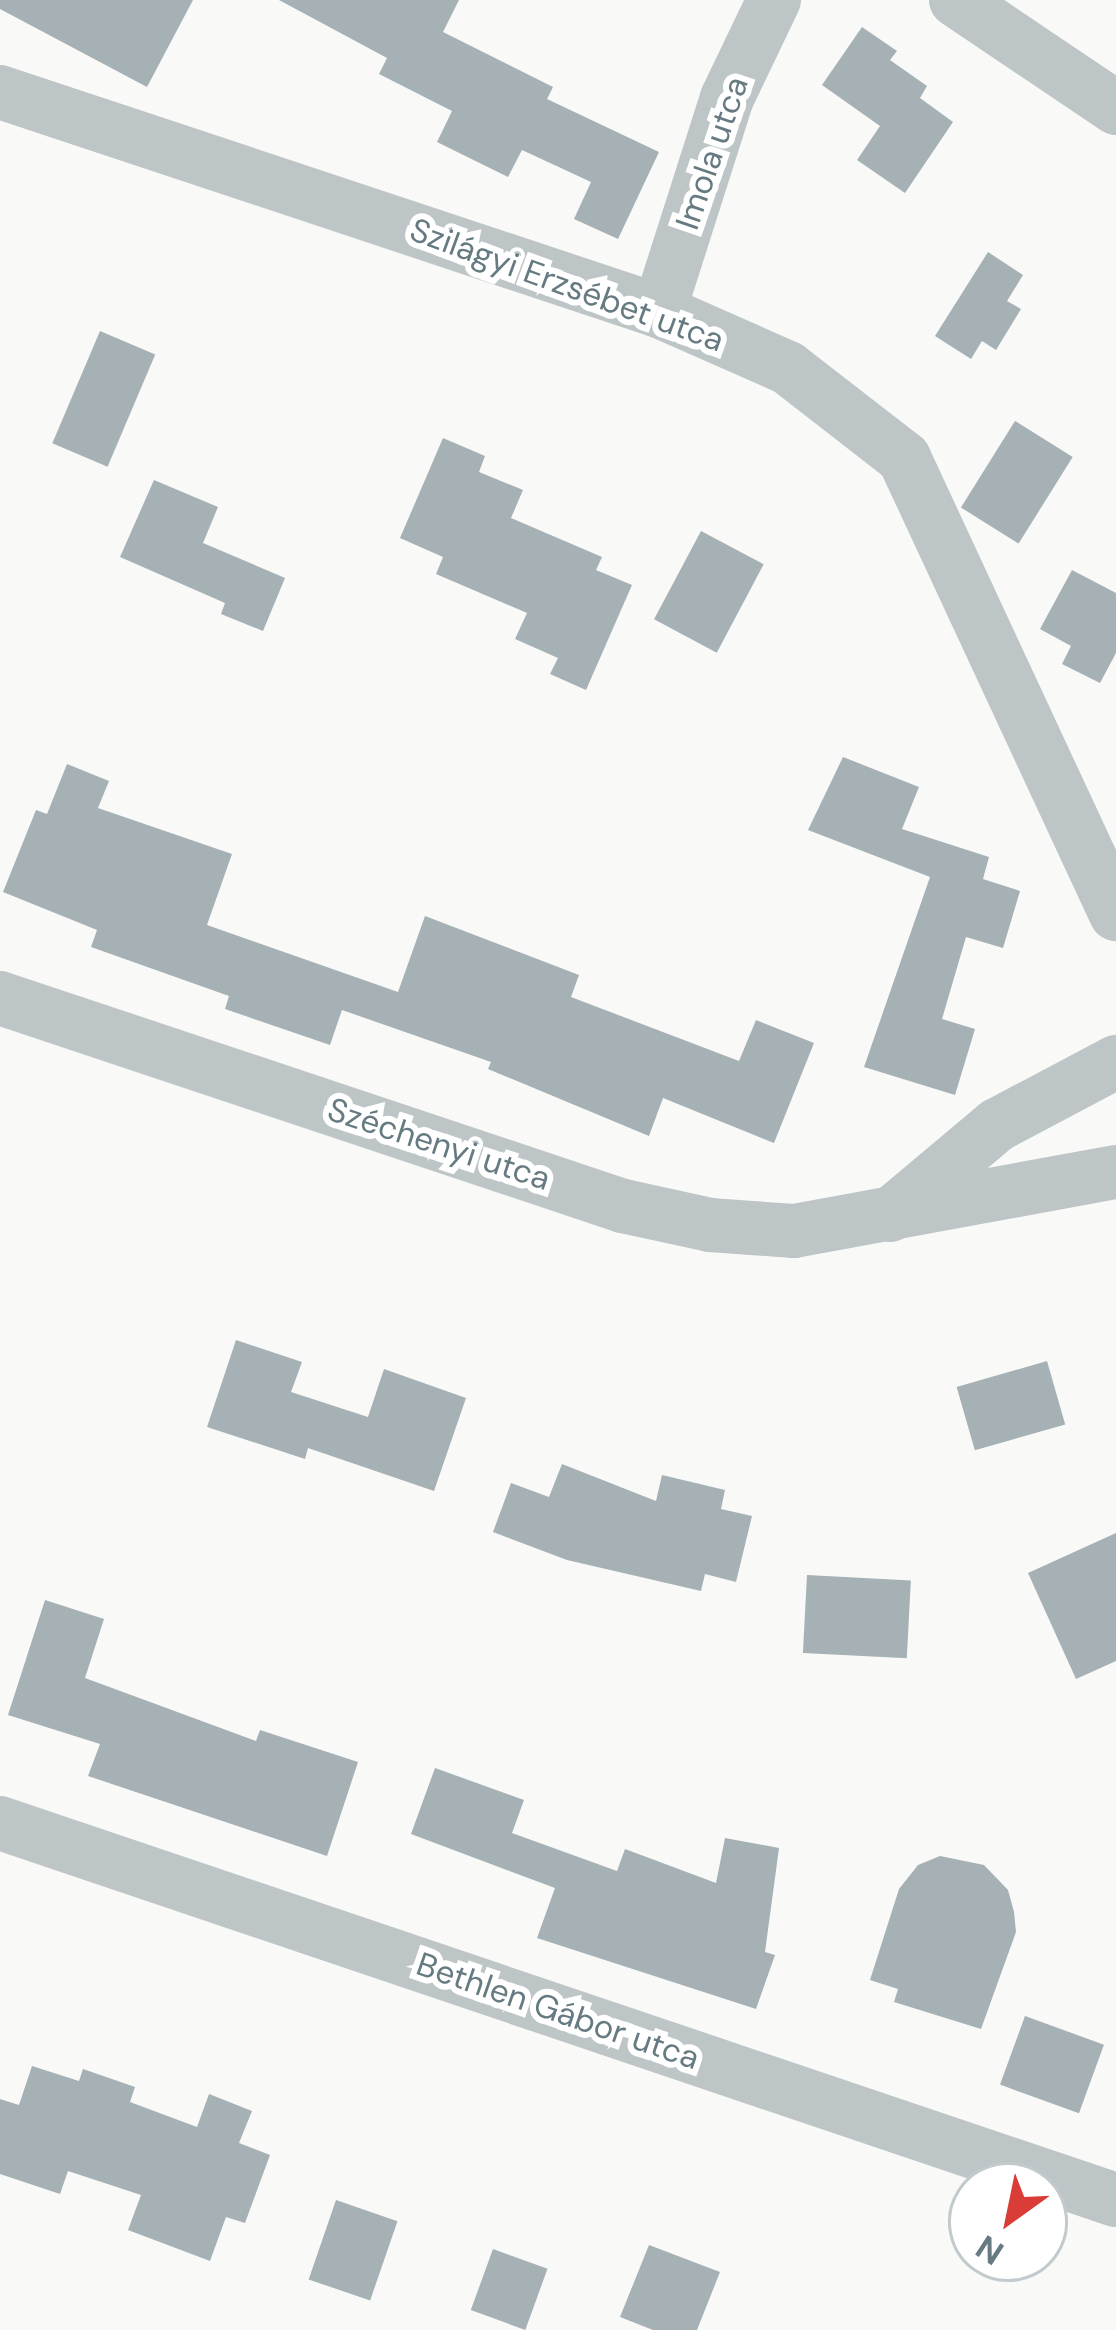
<!DOCTYPE html>
<html>
<head>
<meta charset="utf-8">
<style>
	body { margin:0 }
	#map { position:relative; width:1116px; height:2330px; overflow:hidden; background:#f9f9f7; font-family:"DM Sans",sans-serif }
	div>[style] { position:absolute }
	.building>* { inset:0; background:#a5b1b5; transform-origin:0 0 }
	.minor>* { height:54px; margin:-27px; padding:0 27px; transform-origin:27px; border-radius:27px; background:#bec5c7 }
	span { translate:-50% -50%; white-space:nowrap; text-align:center; line-height:1.15; -webkit-text-stroke:12px #fff; paint-order:stroke }
	.street-label { font-size:33px; color:#667a81 }
	.north { position:absolute; left:948px; top:2162px; width:120px; height:120px; box-sizing:border-box; background:#fff; border:3px solid #c2cacd; border-radius:50%; rotate:213deg; font-size:33px; font-weight:700; line-height:48px; text-align:center; color:#667a81 }
	.north::after { content:''; display:block; margin:auto; width:42px; height:54px; background:#da3c37; clip-path:polygon(50% 0,100% 100%,50% 72%,0 100%) }
</style>
</head>
<body>
<div id="map">
	<div class="building">
		<i style="clip-path:polygon(0 0,193px 0,147px 87px,0 9px)"></i>
		<i style="clip-path:polygon(279px 0,459px 0,443px 32px,553px 87px,547px 99px,659px 152px,618px 239px,574px 219px,591px 182px,522px 150px,508px 177px,437px 142px,452px 111px,379px 74px,387px 58px)"></i>
		<i style="clip-path:polygon(862px 27px,897px 51px,890px 60px,927px 86px,920px 98px,953px 122px,905px 193px,857px 160px,880px 126px,822px 85px)"></i>
		<i style="clip-path:polygon(988px 252px,1023px 275px,1007px 301px,1021px 309px,996px 350px,982px 341px,971px 359px,935px 336px)"></i>
		<i style="left:100px;top:331px;width:60px;height:122px;rotate:23deg"></i>
		<i style="left:1015px;top:421px;width:68px;height:102px;rotate:32deg"></i>
		<i style="clip-path:polygon(443px 438px,485px 456px,479px 472px,523px 490px,511px 518px,602px 557px,596px 570px,632px 585px,586px 690px,550px 674px,558px 658px,515px 639px,527px 613px,436px 574px,443px 557px,400px 538px)"></i>
		<i style="clip-path:polygon(154px 480px,218px 507px,203px 543px,285px 578px,263px 631px,221px 614px,225px 603px,120px 557px)"></i>
		<i style="left:701px;top:531px;width:71px;height:100px;rotate:28deg"></i>
		<i style="clip-path:polygon(1072px 570px,1116px 593px,1116px 653px,1100px 683px,1062px 664px,1071px 646px,1040px 629px)"></i>
		<i style="clip-path:polygon(843px 757px,919px 787px,902px 829px,989px 857px,983px 879px,1020px 891px,1003px 948px,966px 937px,942px 1019px,975px 1029px,955px 1095px,864px 1067px,930px 877px,808px 830px)"></i>
		<i style="clip-path:polygon(67px 764px,109px 781px,98px 808px,232px 854px,207px 925px,398px 992px,425px 916px,579px 975px,571px 997px,739px 1061px,756px 1020px,814px 1043px,774px 1143px,663px 1098px,649px 1136px,488px 1069px,491px 1062px,342px 1010px,330px 1045px,225px 1009px,229px 996px,91px 947px,97px 930px,3px 892px,36px 810px,47px 814px)"></i>
		<i style="clip-path:polygon(236px 1340px,302px 1362px,291px 1392px,368px 1417px,384px 1369px,466px 1398px,434px 1491px,308px 1448px,305px 1459px,207px 1427px)"></i>
		<i style="left:1047px;top:1361px;width:66px;height:94px;rotate:74deg"></i>
		<i style="clip-path:polygon(562px 1464px,656px 1501px,662px 1475px,725px 1490px,721px 1509px,752px 1516px,736px 1582px,705px 1574px,701px 1591px,567px 1560px,493px 1532px,511px 1483px,549px 1497px)"></i>
		<i style="clip-path:polygon(1116px 1533px,1116px 1661px,1076px 1679px,1028px 1573px)"></i>
		<i style="left:807px;top:1575px;width:104px;height:78px;rotate:3deg"></i>
		<i style="clip-path:polygon(45px 1600px,104px 1619px,85px 1678px,256px 1741px,260px 1730px,358px 1762px,327px 1856px,88px 1776px,100px 1744px,8px 1715px)"></i>
		<i style="clip-path:polygon(435px 1768px,524px 1800px,512px 1833px,617px 1871px,625px 1849px,716px 1883px,725px 1838px,779px 1848px,765px 1952px,775px 1955px,756px 2009px,537px 1938px,555px 1888px,411px 1834px)"></i>
		<i style="clip-path:polygon(940px 1856px,984px 1865px,1008px 1890px,1014px 1912px,1016px 1932px,981px 2029px,894px 2002px,898px 1989px,870px 1980px,899px 1889px,918px 1865px)"></i>
		<i style="left:1025px;top:2016px;width:84px;height:73px;rotate:20deg"></i>
		<i style="clip-path:polygon(32px 2066px,79px 2081px,83px 2069px,135px 2087px,130px 2102px,197px 2127px,209px 2094px,252px 2111px,239px 2143px,270px 2155px,245px 2223px,226px 2217px,210px 2261px,128px 2230px,141px 2195px,68px 2171px,60px 2194px,0 2174px,0 2099px,19px 2105px)"></i>
		<i style="left:336px;top:2200px;width:65px;height:84px;rotate:19deg"></i>
		<i style="clip-path:polygon(649px 2245px,720px 2272px,697px 2330px,653px 2330px,620px 2317px)"></i>
		<i style="left:493px;top:2249px;width:58px;height:65px;rotate:20deg"></i>
	</div>
	<div class="minor">
		<i style="left:956px;top:0;width:193px;rotate:34deg"></i>
		<i style="left:0;top:92px;width:694px;rotate:18.38deg"></i>
		<i style="left:659px;top:311px;width:141px;rotate:23.8deg"></i>
		<i style="left:788px;top:368px;width:147px;rotate:37.8deg"></i>
		<i style="left:904px;top:458px;width:503px;rotate:65.07deg"></i>
		<i style="left:659px;top:311px;width:224px;rotate:-72.3deg"></i>
		<i style="left:727px;top:98px;width:109px;rotate:-64.4deg"></i>
		<i style="left:0;top:998px;width:657px;rotate:18.46deg"></i>
		<i style="left:623px;top:1206px;width:89px;rotate:12.3deg"></i>
		<i style="left:710px;top:1225px;width:84px;rotate:4.1deg"></i>
		<i style="left:794px;top:1231px;width:327px;rotate:-10.4deg"></i>
		<i style="left:890px;top:1215px;width:140px;rotate:-40.1deg"></i>
		<i style="left:997px;top:1125px;width:135px;rotate:-27.9deg"></i>
		<i style="left:0;top:1823px;width:1178px;rotate:18.67deg"></i>
	</div>
	<div class="street-label">
		<span style="left:712px;top:153px;rotate:-71deg">Imola utca</span>
		<span style="left:567px;top:285px;rotate:20deg">Szilágyi Erzsébet utca</span>
		<span style="left:439px;top:1144px;rotate:18deg">Széchenyi utca</span>
		<span style="left:558px;top:2011px;rotate:19deg">Bethlen Gábor utca</span>
	</div>
	<div class="north">N</div>
</div>
</body>
</html>
